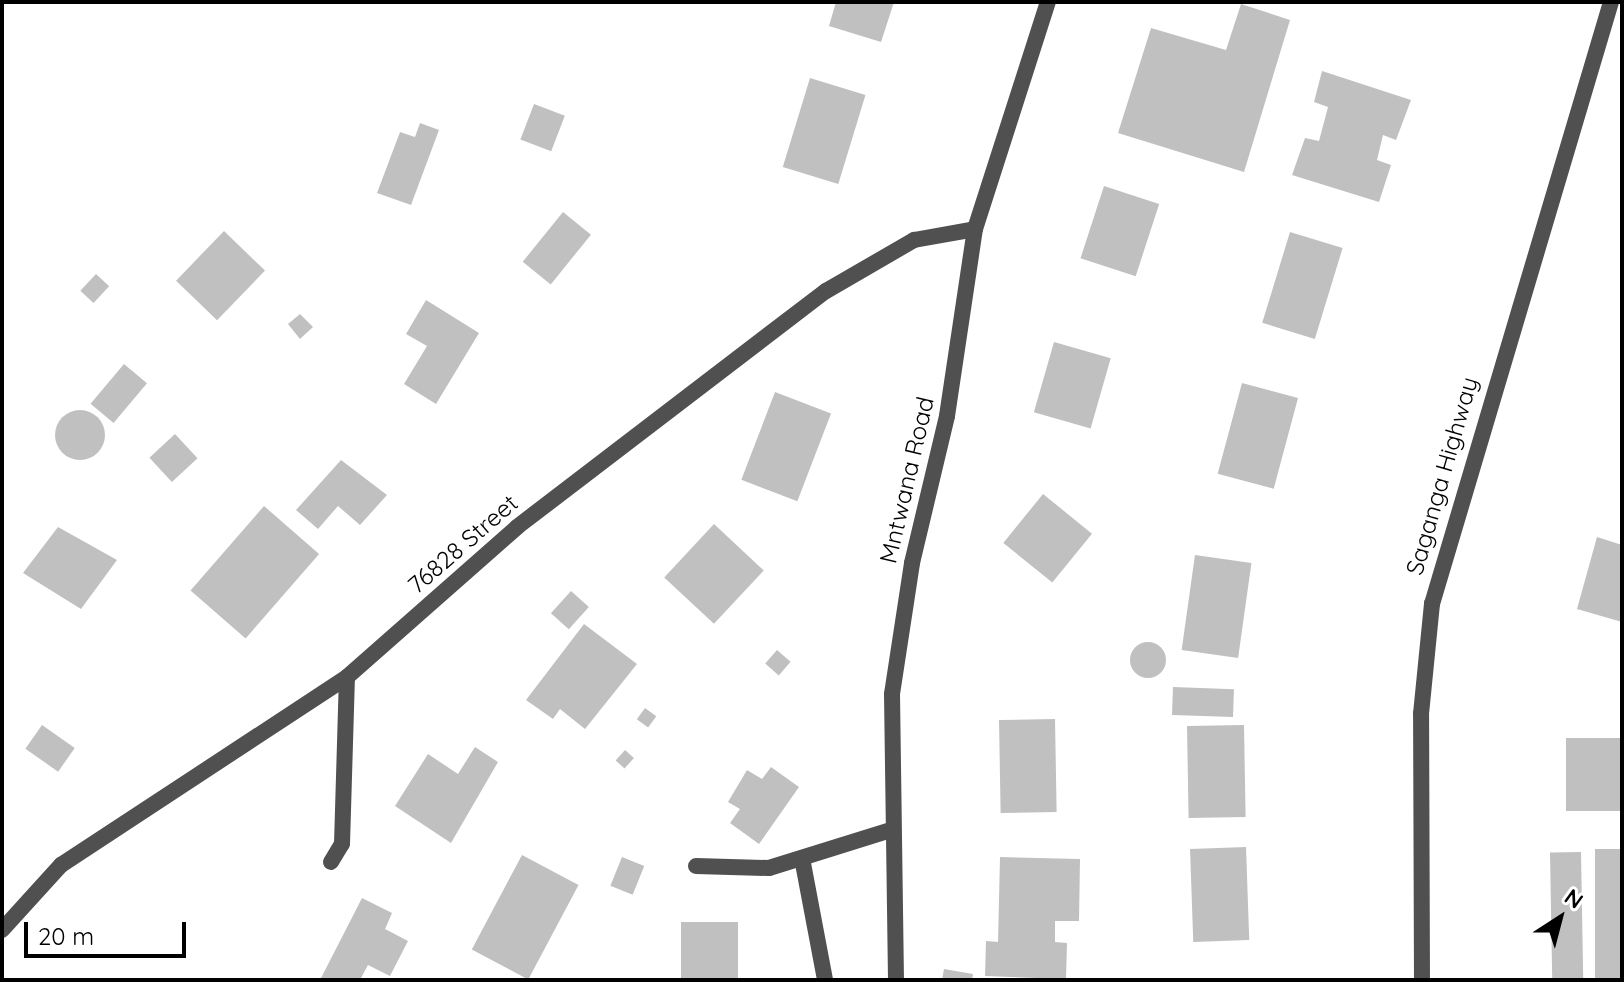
<!DOCTYPE html>
<html>
<head>
<meta charset="utf-8">
<style>
	body { margin:0 }
	#map { position:relative; width:1624px; height:982px; overflow:hidden; background:#fff; font-family:Quicksand,sans-serif }
	div>[style] { position:absolute }
	.building>* { inset:0; background:#c0c0c0; transform-origin:0 0 }
	.round { border-radius:50% }
	.minor>* { height:16px; margin:-8px; padding:0 8px; transform-origin:8px; border-radius:8px; background:#505050 }
	.tertiary>* { height:16px; margin:-8px; padding:0 8px; transform-origin:8px; border-radius:8px; background:#505050 }
	span { translate:-50% -50%; white-space:nowrap; text-align:center; line-height:1.15; -webkit-text-stroke:6px #fff; paint-order:stroke }
	.street-label { font-size:24px; color:#000 }
	.frame { position:absolute; inset:0; border:4px solid #000; pointer-events:none }
	.north { position:absolute; left:1520px; top:878px; width:80px; height:80px; -webkit-text-stroke:6px #fff; paint-order:stroke; rotate:36deg; font-size:22px; font-weight:700; line-height:32px; text-align:center; color:#000 }
	.north::after { content:''; display:block; margin:auto; width:28px; height:36px; background:#000; clip-path:polygon(50% 0,100% 100%,50% 72%,0 100%) }
	.scale { position:absolute; left:24px; top:922px; width:162px; height:36px; box-sizing:border-box; border:4px solid #000; border-top:0; padding-left:10px; font-size:24px; line-height:28px; white-space:nowrap; color:#000; -webkit-text-stroke:6px #fff; paint-order:stroke }
</style>
</head>
<body>
<div id="map">
	<div class="building">
		<i style="clip-path:polygon(836px 2px,894px 2px,881px 42px,829px 26px)"></i>
		<i style="clip-path:polygon(1241px 4px,1290px 20px,1244px 172px,1118px 133px,1151px 28px,1226px 50px)"></i>
		<i style="clip-path:polygon(1322px 71px,1411px 100px,1396px 140px,1383px 135px,1377px 160px,1391px 165px,1379px 202px,1292px 175px,1305px 138px,1319px 141px,1328px 107px,1314px 102px)"></i>
		<i style="left:810px;top:78px;width:58px;height:93px;rotate:17deg"></i>
		<i style="left:534px;top:104px;width:33px;height:38px;rotate:21deg"></i>
		<i style="clip-path:polygon(420px 123px,439px 130px,411px 205px,377px 193px,400px 132px,415px 137px)"></i>
		<i style="left:1104px;top:186px;width:58px;height:76px;rotate:18deg"></i>
		<i style="left:563px;top:212px;width:36px;height:64px;rotate:39deg"></i>
		<i style="left:224px;top:231px;width:57px;height:69px;rotate:44deg"></i>
		<i style="left:1290px;top:232px;width:55px;height:95px;rotate:17deg"></i>
		<i style="left:96px;top:274px;width:18px;height:23px;rotate:43deg"></i>
		<i style="clip-path:polygon(426px 300px,479px 333px,436px 404px,404px 384px,427px 346px,406px 334px)"></i>
		<i style="clip-path:polygon(300px 314px,313px 327px,300px 339px,288px 324px)"></i>
		<i style="left:1054px;top:342px;width:59px;height:73px;rotate:16deg"></i>
		<i style="left:124px;top:364px;width:30px;height:52px;rotate:40deg"></i>
		<i style="left:1242px;top:383px;width:58px;height:94px;rotate:15deg"></i>
		<i style="left:775px;top:392px;width:60px;height:94px;rotate:21deg"></i>
		<i class="round" style="left:55px;top:410px;width:50px;height:50px"></i>
		<i style="left:175px;top:434px;width:33px;height:35px;rotate:47deg"></i>
		<i style="clip-path:polygon(341px 460px,387px 495px,360px 525px,338px 506px,318px 529px,296px 510px)"></i>
		<i style="left:1043px;top:494px;width:63px;height:63px;rotate:39deg"></i>
		<i style="left:264px;top:506px;width:73px;height:112px;rotate:41deg"></i>
		<i style="left:714px;top:524px;width:68px;height:73px;rotate:43deg"></i>
		<i style="clip-path:polygon(58px 527px,117px 560px,81px 609px,23px 573px)"></i>
		<i style="clip-path:polygon(1597px 537px,1622px 545px,1622px 622px,1577px 609px)"></i>
		<i style="left:1195px;top:555px;width:57px;height:96px;rotate:8deg"></i>
		<i style="left:571px;top:591px;width:24px;height:30px;rotate:42deg"></i>
		<i style="clip-path:polygon(584px 624px,637px 664px,585px 729px,560px 709px,553px 719px,526px 700px)"></i>
		<i class="round" style="left:1130px;top:642px;width:36px;height:36px"></i>
		<i style="left:777px;top:650px;width:18px;height:18px;rotate:41deg"></i>
		<i style="left:1173px;top:687px;width:61px;height:28px;rotate:2deg"></i>
		<i style="left:645px;top:708px;width:14px;height:14px;rotate:36deg"></i>
		<i style="left:1055px;top:719px;width:93px;height:56px;rotate:89deg"></i>
		<i style="left:42px;top:725px;width:40px;height:29px;rotate:35deg"></i>
		<i style="left:1244px;top:725px;width:92px;height:57px;rotate:89deg"></i>
		<i style="left:1622px;top:738px;width:73px;height:56px;rotate:90deg"></i>
		<i style="clip-path:polygon(475px 747px,498px 762px,451px 843px,395px 806px,428px 754px,458px 774px)"></i>
		<i style="left:625px;top:750px;width:12px;height:14px;rotate:42deg"></i>
		<i style="clip-path:polygon(771px 767px,799px 787px,759px 844px,730px 823px,740px 809px,728px 802px,747px 770px,762px 779px)"></i>
		<i style="left:1246px;top:847px;width:93px;height:56px;rotate:88deg"></i>
		<i style="left:1595px;top:849px;width:27px;height:131px"></i>
		<i style="left:1581px;top:852px;width:128px;height:31px;rotate:89deg"></i>
		<i style="left:522px;top:855px;width:64px;height:107px;rotate:28deg"></i>
		<i style="left:622px;top:857px;width:24px;height:31px;rotate:22deg"></i>
		<i style="clip-path:polygon(1000px 857px,1080px 859px,1079px 921px,1055px 921px,1055px 942px,1067px 943px,1066px 979px,985px 976px,986px 941px,998px 942px)"></i>
		<i style="clip-path:polygon(362px 898px,392px 913px,385px 929px,408px 941px,390px 976px,368px 965px,360px 980px,320px 980px)"></i>
		<i style="left:738px;top:922px;width:58px;height:57px;rotate:90deg"></i>
		<i style="clip-path:polygon(944px 969px,973px 974px,972px 980px,942px 980px)"></i>
	</div>
	<div class="minor">
		<i style="left:802px;top:858px;width:124px;rotate:79.3deg"></i>
		<i style="left:331px;top:862px;width:21px;rotate:-59deg"></i>
		<i style="left:342px;top:844px;width:167px;rotate:-88.3deg"></i>
		<i style="left:696px;top:866px;width:73px;rotate:1.6deg"></i>
		<i style="left:769px;top:868px;width:128px;rotate:-17.3deg"></i>
		<i style="left:2px;top:930px;width:88px;rotate:-47.8deg"></i>
		<i style="left:61px;top:865px;width:342px;rotate:-33.3deg"></i>
		<i style="left:347px;top:677px;width:227px;rotate:-41.4deg"></i>
		<i style="left:517px;top:527px;width:389px;rotate:-37.4deg"></i>
		<i style="left:826px;top:291px;width:102px;rotate:-30.1deg"></i>
		<i style="left:914px;top:240px;width:62px;rotate:-10.2deg"></i>
		<i style="left:896px;top:980px;width:286px;rotate:-90.8deg"></i>
		<i style="left:892px;top:694px;width:133px;rotate:-81.3deg"></i>
		<i style="left:912px;top:563px;width:151px;rotate:-76.6deg"></i>
		<i style="left:947px;top:416px;width:189px;rotate:-81.5deg"></i>
		<i style="left:975px;top:229px;width:238px;rotate:-72.2deg"></i>
	</div>
	<div class="tertiary">
		<i style="left:1422px;top:980px;width:266px;rotate:-90.2deg"></i>
		<i style="left:1421px;top:714px;width:111px;rotate:-84.3deg"></i>
		<i style="left:1432px;top:604px;width:628px;rotate:-73.44deg"></i>
	</div>
	<div class="street-label">
		<span style="left:1442px;top:476px;rotate:-74deg">Saganga Highway</span>
		<span style="left:907px;top:480px;rotate:-77deg">Mntwana Road</span>
		<span style="left:463px;top:544px;rotate:-41deg">76828 Street</span>
	</div>
	<div class="frame"></div>
	<div class="north">N</div>
	<div class="scale">20 m</div>
</div>
</body>
</html>
